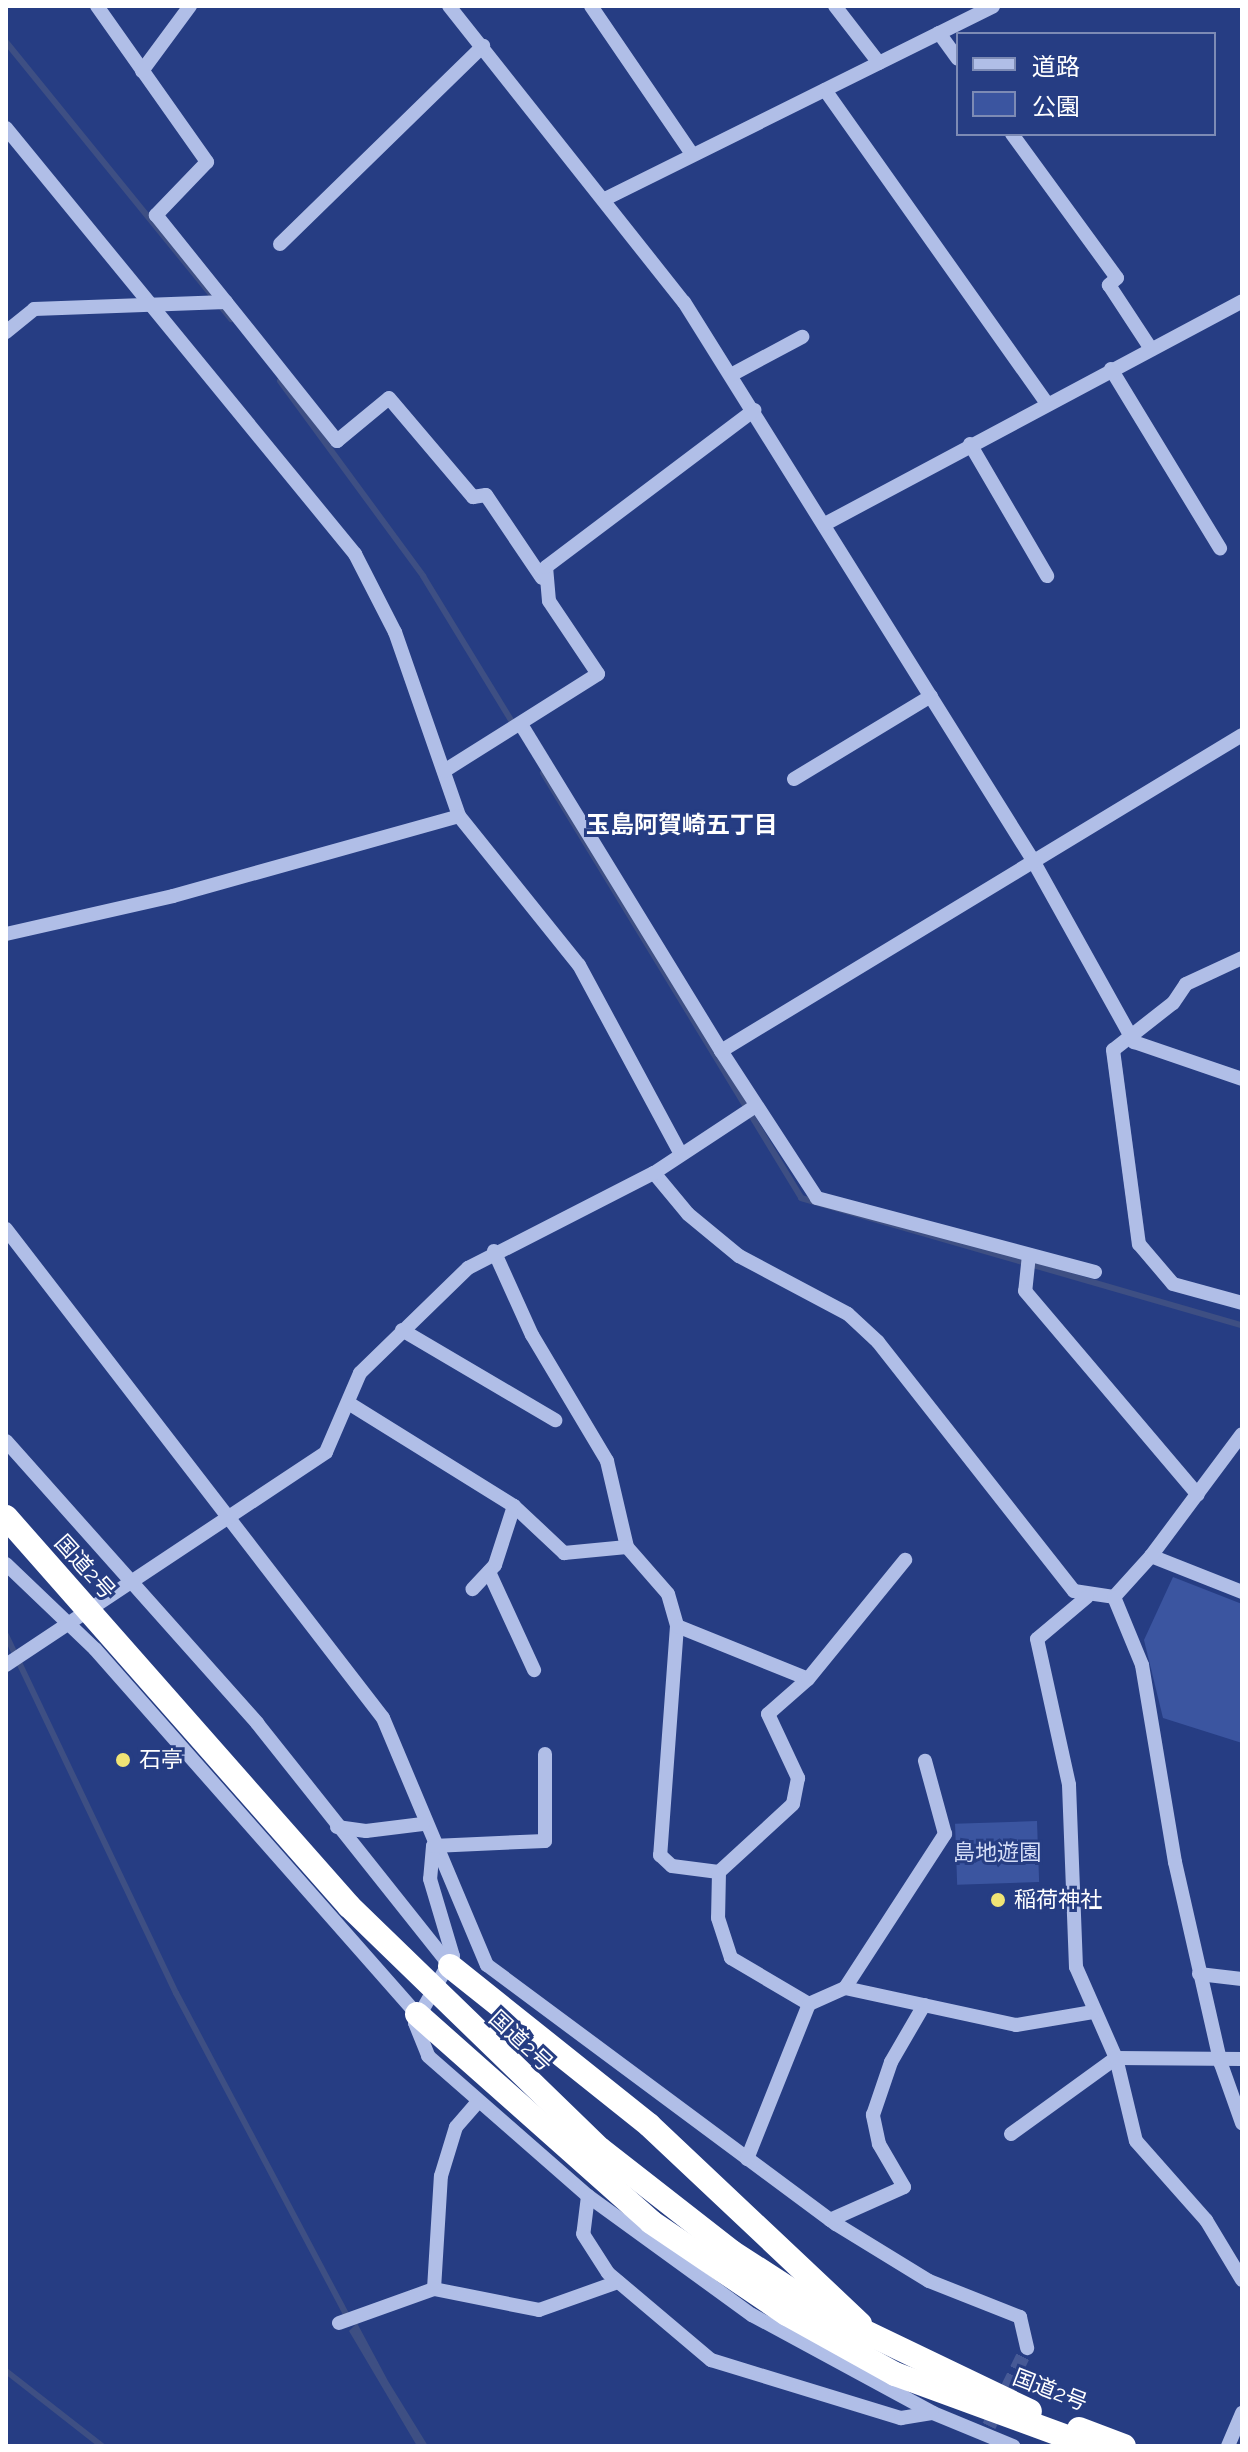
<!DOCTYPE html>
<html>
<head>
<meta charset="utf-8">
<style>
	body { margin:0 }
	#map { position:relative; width:1248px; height:2452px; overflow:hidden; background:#263d83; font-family:Raleway,"Noto Sans JP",sans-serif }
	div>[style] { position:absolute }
	.green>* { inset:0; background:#3b55a0; transform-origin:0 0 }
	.water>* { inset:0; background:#3e4f83 }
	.stream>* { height:6px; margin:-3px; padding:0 3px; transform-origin:3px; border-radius:3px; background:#3e4f83 }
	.minor-tunnel>* { height:14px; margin-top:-7px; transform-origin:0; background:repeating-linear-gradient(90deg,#475a96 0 14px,transparent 0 21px) }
	.minor>* { height:14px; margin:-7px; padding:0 7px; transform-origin:7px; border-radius:7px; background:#b0bee7 }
	.highway>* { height:24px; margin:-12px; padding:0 12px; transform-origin:12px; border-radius:12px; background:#fff }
	.highway-bridge>* { height:24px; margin:-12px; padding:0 12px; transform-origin:12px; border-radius:12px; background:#fff }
	.dots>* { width:22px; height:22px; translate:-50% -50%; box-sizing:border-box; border:4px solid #263d83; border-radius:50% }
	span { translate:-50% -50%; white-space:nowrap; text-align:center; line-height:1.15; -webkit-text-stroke:6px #263d83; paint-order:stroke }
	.street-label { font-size:22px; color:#fff }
	.poi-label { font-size:22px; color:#fff }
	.left { translate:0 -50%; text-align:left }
	.park-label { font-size:22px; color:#d3dcf6 }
	.neighbourhood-label { font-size:24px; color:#fff; font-weight:700 }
	.frame { position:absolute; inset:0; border:8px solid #fff; pointer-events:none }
	.legend { position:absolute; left:956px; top:32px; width:260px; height:104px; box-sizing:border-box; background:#263d83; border:2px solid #7d8bb5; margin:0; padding:10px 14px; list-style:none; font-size:24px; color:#fff }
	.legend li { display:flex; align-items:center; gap:16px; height:40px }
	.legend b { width:40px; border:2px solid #7d8bb5 }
</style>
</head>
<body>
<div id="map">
	<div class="green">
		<i style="clip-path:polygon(1173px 1577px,1242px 1604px,1242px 1743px,1163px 1718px,1144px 1640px)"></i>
		<i style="left:1037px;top:1821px;width:61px;height:82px;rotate:88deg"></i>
	</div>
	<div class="water">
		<i style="clip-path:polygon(357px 2323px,388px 2381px,428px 2446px,417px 2446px,349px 2331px)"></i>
	</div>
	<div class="stream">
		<i style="left:6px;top:42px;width:357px;rotate:50.9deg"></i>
		<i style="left:280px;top:381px;width:242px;rotate:53.7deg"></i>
		<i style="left:423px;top:576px;width:175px;rotate:58.6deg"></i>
		<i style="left:543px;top:773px;width:497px;rotate:58.7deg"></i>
		<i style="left:801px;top:1198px;width:459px;rotate:16.1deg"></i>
		<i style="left:6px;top:1635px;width:396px;rotate:64.6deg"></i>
		<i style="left:176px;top:1993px;width:368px;rotate:62.1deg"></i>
		<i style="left:6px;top:2371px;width:122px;rotate:38deg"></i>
	</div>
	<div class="minor-tunnel">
		<i style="left:989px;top:2426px;width:87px;rotate:-64deg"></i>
	</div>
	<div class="minor">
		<i style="left:97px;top:6px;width:191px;rotate:54.8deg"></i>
		<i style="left:207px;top:162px;width:74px;rotate:133.9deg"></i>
		<i style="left:156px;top:215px;width:112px;rotate:51.2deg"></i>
		<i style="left:449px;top:6px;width:378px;rotate:51.6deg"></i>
		<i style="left:684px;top:302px;width:655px;rotate:57.99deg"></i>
		<i style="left:1031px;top:857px;width:212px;rotate:60.9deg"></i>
		<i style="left:1134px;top:1042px;width:114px;rotate:18.9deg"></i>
		<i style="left:591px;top:6px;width:179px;rotate:55.7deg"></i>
		<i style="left:835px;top:6px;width:72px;rotate:52.3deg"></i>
		<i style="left:939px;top:33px;width:32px;rotate:54deg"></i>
		<i style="left:142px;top:71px;width:81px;rotate:-53.6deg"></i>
		<i style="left:825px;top:90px;width:382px;rotate:54.7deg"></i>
		<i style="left:6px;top:128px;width:551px;rotate:50.67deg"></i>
		<i style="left:355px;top:554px;width:88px;rotate:62.9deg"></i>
		<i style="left:395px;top:632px;width:195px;rotate:70.8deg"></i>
		<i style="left:459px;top:816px;width:191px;rotate:51.2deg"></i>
		<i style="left:579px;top:965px;width:211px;rotate:61.7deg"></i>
		<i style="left:1012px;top:134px;width:178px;rotate:53.9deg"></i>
		<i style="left:1117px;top:278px;width:11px;rotate:139deg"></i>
		<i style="left:1109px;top:285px;width:77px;rotate:56.7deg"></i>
		<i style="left:607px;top:198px;width:431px;rotate:-26.4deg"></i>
		<i style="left:280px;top:244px;width:284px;rotate:-44.3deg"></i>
		<i style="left:6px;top:332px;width:36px;rotate:-39deg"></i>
		<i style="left:34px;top:309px;width:192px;rotate:-2.1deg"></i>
		<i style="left:226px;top:302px;width:178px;rotate:51.4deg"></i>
		<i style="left:337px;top:441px;width:67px;rotate:-39.6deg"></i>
		<i style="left:389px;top:398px;width:130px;rotate:49.7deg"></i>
		<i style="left:473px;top:497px;width:13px;rotate:-9deg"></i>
		<i style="left:486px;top:495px;width:100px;rotate:56deg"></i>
		<i style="left:1111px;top:369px;width:210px;rotate:58.7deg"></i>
		<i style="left:731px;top:375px;width:81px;rotate:-28.2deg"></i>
		<i style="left:970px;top:444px;width:153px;rotate:59.7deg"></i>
		<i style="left:825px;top:524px;width:473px;rotate:-28.1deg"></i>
		<i style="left:522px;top:726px;width:381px;rotate:58.5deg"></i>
		<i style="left:444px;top:771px;width:182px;rotate:-32.2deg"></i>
		<i style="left:598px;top:674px;width:88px;rotate:-123.9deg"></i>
		<i style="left:549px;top:601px;width:34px;rotate:-95deg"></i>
		<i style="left:546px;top:567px;width:261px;rotate:-37deg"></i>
		<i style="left:794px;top:779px;width:160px;rotate:-31.2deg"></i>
		<i style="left:6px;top:934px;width:171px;rotate:-12.8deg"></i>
		<i style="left:173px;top:896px;width:297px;rotate:-15.6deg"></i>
		<i style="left:1242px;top:958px;width:62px;rotate:155.1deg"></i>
		<i style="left:1186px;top:984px;width:23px;rotate:124deg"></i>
		<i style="left:1173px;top:1003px;width:76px;rotate:141.9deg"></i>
		<i style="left:1113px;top:1050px;width:196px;rotate:82.4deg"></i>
		<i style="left:1139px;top:1244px;width:52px;rotate:49.6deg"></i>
		<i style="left:1173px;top:1284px;width:72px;rotate:15.4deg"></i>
		<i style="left:654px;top:1173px;width:53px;rotate:50.3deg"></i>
		<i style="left:688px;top:1214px;width:66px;rotate:39.5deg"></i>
		<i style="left:739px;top:1256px;width:123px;rotate:28deg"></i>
		<i style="left:848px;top:1314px;width:41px;rotate:43deg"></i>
		<i style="left:878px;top:1342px;width:317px;rotate:51.8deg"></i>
		<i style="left:1074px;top:1591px;width:40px;rotate:8.5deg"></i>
		<i style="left:1114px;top:1597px;width:55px;rotate:-47.9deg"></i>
		<i style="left:1151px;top:1556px;width:98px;rotate:21.6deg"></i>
		<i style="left:6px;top:1229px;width:617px;rotate:52.37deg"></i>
		<i style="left:383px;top:1718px;width:268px;rotate:67.2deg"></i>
		<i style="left:487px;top:1965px;width:435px;rotate:36.6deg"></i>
		<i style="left:836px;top:2224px;width:109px;rotate:31.5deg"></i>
		<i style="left:929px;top:2281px;width:98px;rotate:21.6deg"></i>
		<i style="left:1020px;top:2317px;width:32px;rotate:77deg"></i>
		<i style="left:494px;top:1251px;width:92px;rotate:65.7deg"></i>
		<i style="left:532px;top:1335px;width:147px;rotate:59.2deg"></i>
		<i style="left:607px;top:1461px;width:88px;rotate:76.9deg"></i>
		<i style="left:627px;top:1547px;width:62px;rotate:48.9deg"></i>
		<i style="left:668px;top:1594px;width:33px;rotate:74deg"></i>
		<i style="left:677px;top:1626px;width:230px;rotate:94.2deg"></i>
		<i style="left:660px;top:1855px;width:16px;rotate:43deg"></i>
		<i style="left:672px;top:1866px;width:47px;rotate:7.3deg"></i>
		<i style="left:719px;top:1872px;width:46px;rotate:91.2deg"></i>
		<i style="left:718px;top:1918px;width:42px;rotate:72deg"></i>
		<i style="left:731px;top:1958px;width:91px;rotate:30.5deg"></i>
		<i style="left:809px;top:2004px;width:167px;rotate:111.8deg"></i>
		<i style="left:1029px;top:1255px;width:36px;rotate:96deg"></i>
		<i style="left:1025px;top:1291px;width:267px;rotate:49.7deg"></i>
		<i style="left:1095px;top:1272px;width:288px;rotate:-165.1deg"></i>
		<i style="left:817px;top:1198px;width:176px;rotate:-123.1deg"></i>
		<i style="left:721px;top:1051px;width:609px;rotate:-31.24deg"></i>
		<i style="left:402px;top:1330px;width:178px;rotate:30.5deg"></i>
		<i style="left:350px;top:1404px;width:193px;rotate:31.9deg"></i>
		<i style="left:514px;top:1506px;width:62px;rotate:107.9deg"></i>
		<i style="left:495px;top:1565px;width:33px;rotate:133deg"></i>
		<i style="left:6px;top:1441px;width:378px;rotate:48.3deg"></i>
		<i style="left:257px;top:1723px;width:310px;rotate:51.5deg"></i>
		<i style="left:514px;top:1506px;width:69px;rotate:43.2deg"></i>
		<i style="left:564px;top:1553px;width:63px;rotate:-5.4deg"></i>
		<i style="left:1151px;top:1556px;width:152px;rotate:-53.3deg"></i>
		<i style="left:6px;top:1564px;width:123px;rotate:43.7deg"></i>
		<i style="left:95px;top:1649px;width:487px;rotate:48.6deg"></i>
		<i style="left:489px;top:1572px;width:108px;rotate:65.3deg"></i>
		<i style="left:1087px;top:1597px;width:65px;rotate:140deg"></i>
		<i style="left:1037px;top:1639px;width:149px;rotate:77.6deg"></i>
		<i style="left:1069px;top:1785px;width:182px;rotate:87.8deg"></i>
		<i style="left:1076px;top:1967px;width:99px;rotate:66.3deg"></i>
		<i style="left:1116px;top:2058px;width:85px;rotate:76.5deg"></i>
		<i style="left:1136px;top:2141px;width:106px;rotate:48.5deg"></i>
		<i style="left:1206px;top:2220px;width:70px;rotate:59deg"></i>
		<i style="left:1114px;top:1597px;width:74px;rotate:67.6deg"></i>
		<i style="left:1142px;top:1665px;width:200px;rotate:80.5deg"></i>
		<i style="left:1175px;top:1862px;width:207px;rotate:77.2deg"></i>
		<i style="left:1221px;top:2064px;width:63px;rotate:70.4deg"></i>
		<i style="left:677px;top:1626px;width:141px;rotate:22deg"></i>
		<i style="left:808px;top:1679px;width:53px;rotate:138.8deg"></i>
		<i style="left:768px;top:1714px;width:71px;rotate:64.9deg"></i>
		<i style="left:798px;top:1778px;width:26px;rotate:101deg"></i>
		<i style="left:793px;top:1804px;width:100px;rotate:137.4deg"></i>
		<i style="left:6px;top:1665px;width:384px;rotate:-33.6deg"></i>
		<i style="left:326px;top:1452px;width:86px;rotate:-66.7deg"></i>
		<i style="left:360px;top:1373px;width:151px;rotate:-44.2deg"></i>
		<i style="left:468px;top:1268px;width:209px;rotate:-27.1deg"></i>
		<i style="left:654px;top:1173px;width:120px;rotate:-33.4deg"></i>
		<i style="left:808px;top:1679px;width:154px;rotate:-50.8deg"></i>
		<i style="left:337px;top:1827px;width:29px;rotate:8deg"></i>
		<i style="left:366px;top:1831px;width:57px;rotate:-7deg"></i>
		<i style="left:433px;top:1846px;width:33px;rotate:95deg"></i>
		<i style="left:430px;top:1879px;width:80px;rotate:73.4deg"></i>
		<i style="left:453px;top:1956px;width:77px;rotate:119.6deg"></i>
		<i style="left:415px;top:2023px;width:35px;rotate:68deg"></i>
		<i style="left:428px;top:2056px;width:213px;rotate:41.2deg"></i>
		<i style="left:588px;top:2196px;width:203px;rotate:36deg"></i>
		<i style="left:752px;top:2315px;width:206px;rotate:28.4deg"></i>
		<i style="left:933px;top:2413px;width:87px;rotate:22.4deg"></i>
		<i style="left:433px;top:1846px;width:112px;rotate:-2.6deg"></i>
		<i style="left:545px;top:1841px;width:87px;rotate:-90deg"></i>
		<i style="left:1199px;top:1974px;width:43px;rotate:6.6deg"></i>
		<i style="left:845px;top:1988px;width:175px;rotate:12.2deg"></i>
		<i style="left:1016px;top:2025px;width:78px;rotate:-9.6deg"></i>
		<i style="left:809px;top:2004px;width:39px;rotate:-24deg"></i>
		<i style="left:845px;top:1988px;width:184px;rotate:-57deg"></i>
		<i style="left:945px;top:1834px;width:76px;rotate:-105.3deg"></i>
		<i style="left:1011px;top:2134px;width:130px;rotate:-35.9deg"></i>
		<i style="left:1116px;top:2058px;width:126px;rotate:0.5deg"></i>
		<i style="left:588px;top:2196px;width:38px;rotate:97deg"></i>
		<i style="left:583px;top:2234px;width:46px;rotate:57.3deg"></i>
		<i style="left:608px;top:2273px;width:135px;rotate:40.2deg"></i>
		<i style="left:711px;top:2360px;width:199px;rotate:17deg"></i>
		<i style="left:901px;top:2418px;width:31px;rotate:-9deg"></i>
		<i style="left:830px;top:2220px;width:81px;rotate:-24deg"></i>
		<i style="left:904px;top:2187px;width:50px;rotate:-120.2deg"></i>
		<i style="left:879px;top:2144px;width:30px;rotate:-102deg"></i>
		<i style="left:873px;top:2115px;width:56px;rotate:-71.2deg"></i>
		<i style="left:891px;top:2062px;width:66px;rotate:-59.9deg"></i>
		<i style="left:434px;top:2289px;width:107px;rotate:11.3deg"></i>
		<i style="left:539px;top:2310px;width:84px;rotate:-19.5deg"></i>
		<i style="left:339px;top:2323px;width:101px;rotate:-19.7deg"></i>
		<i style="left:434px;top:2289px;width:113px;rotate:-86.5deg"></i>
		<i style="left:441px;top:2176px;width:51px;rotate:-73deg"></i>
		<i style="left:456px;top:2127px;width:33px;rotate:-49deg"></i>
		<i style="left:1228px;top:2446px;width:36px;rotate:-67deg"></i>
	</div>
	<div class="highway">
		<i style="left:450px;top:1966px;width:255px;rotate:38.6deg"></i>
		<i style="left:649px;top:2125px;width:290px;rotate:43.3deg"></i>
		<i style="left:417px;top:2014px;width:313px;rotate:41.6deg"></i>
		<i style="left:651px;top:2222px;width:164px;rotate:34.1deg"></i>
		<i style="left:787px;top:2314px;width:124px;rotate:29.1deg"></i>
		<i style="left:895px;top:2374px;width:210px;rotate:20.1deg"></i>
		<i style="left:600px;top:2149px;width:167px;rotate:38deg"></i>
		<i style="left:732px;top:2252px;width:114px;rotate:32.9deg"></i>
		<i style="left:828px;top:2314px;width:224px;rotate:25.7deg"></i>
		<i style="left:1079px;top:2429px;width:48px;rotate:20.7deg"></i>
	</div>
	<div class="highway-bridge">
		<i style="left:6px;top:1517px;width:519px;rotate:48.6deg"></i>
		<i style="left:349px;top:1906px;width:349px;rotate:44.1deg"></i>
	</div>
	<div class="dots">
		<i style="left:123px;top:1760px;background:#f0e475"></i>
		<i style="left:998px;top:1900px;background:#f0e475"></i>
	</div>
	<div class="street-label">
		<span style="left:85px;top:1567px;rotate:48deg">国道2号</span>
		<span style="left:521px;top:2041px;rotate:43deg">国道2号</span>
		<span style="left:1050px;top:2390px;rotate:21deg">国道2号</span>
	</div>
	<div class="poi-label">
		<span class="left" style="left:139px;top:1760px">石亭</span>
		<span class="left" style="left:1014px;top:1900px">稲荷神社</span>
	</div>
	<div class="park-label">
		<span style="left:997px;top:1853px">島地遊園</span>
	</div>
	<div class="neighbourhood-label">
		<span style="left:682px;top:825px">玉島阿賀崎五丁目</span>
	</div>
	<div class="frame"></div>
	<ul class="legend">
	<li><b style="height:10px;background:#b0bee7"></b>道路</li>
	<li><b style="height:22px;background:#3b55a0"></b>公園</li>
	</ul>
</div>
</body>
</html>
